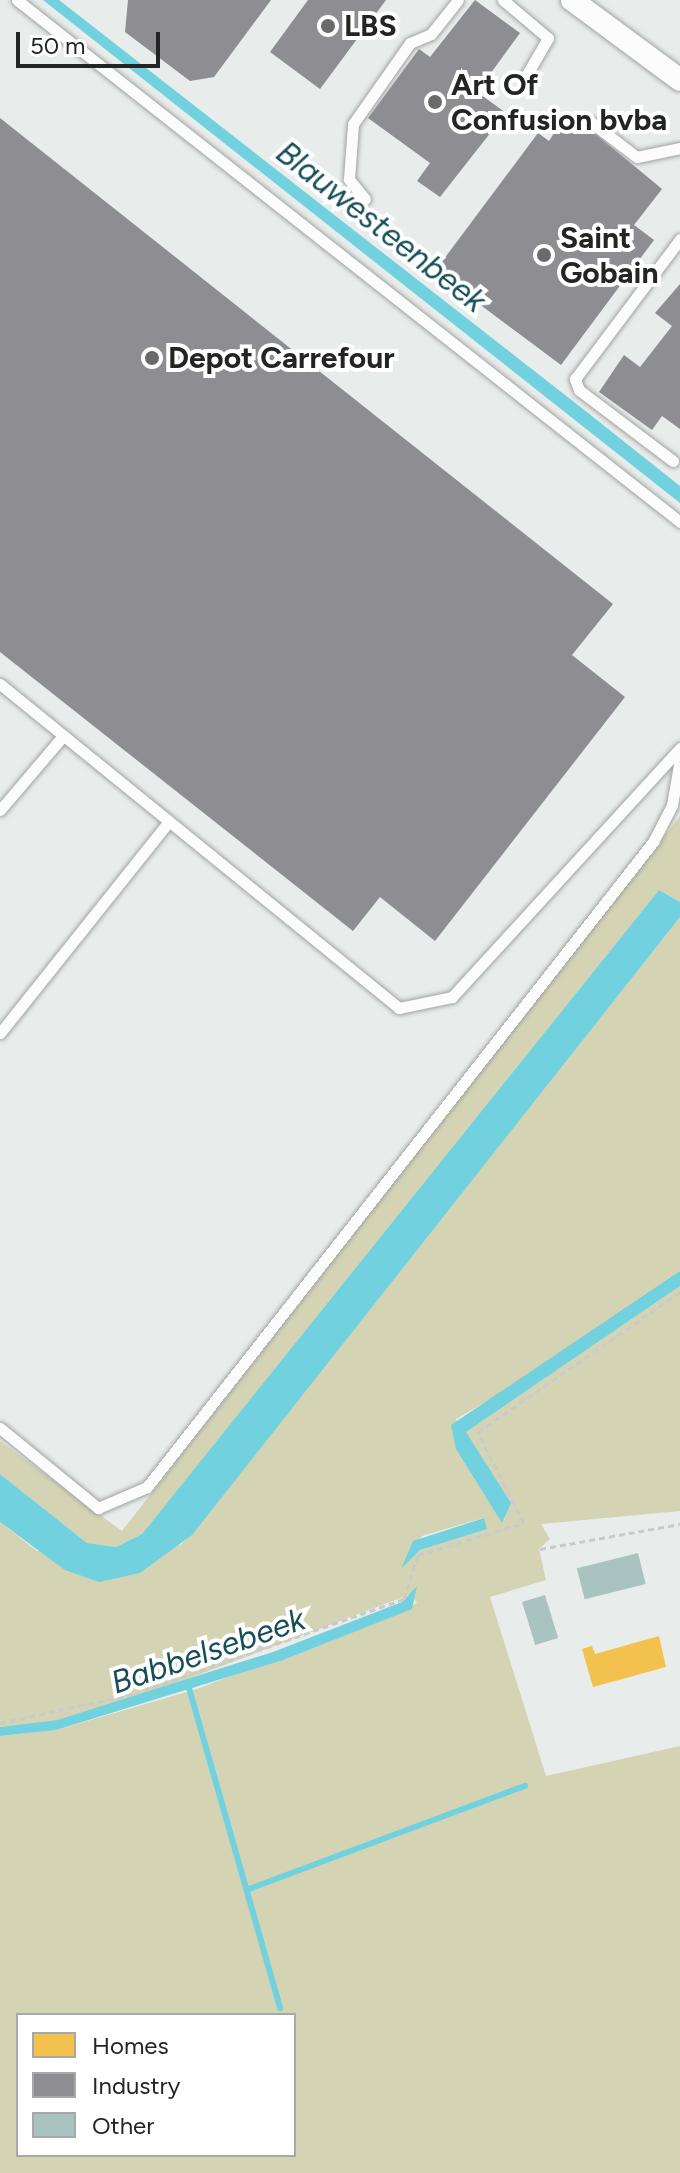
<!DOCTYPE html>
<html>
<head>
<meta charset="utf-8">
<style>
	body { margin:0 }
	#map { position:relative; width:680px; height:2173px; overflow:hidden; background:#e8ecea; font-family:Figtree,sans-serif }
	div>[style] { position:absolute }
	.green>* { inset:0; background:#d4d4b5 }
	.water>* { inset:0; background:#71d1de }
	.homes>* { inset:0; background:#f2c14e }
	.industry>* { inset:0; background:#8d8d92 }
	.stream>* { height:6px; margin:-3px; padding:0 3px; transform-origin:3px; border-radius:3px; background:#71d1de }
	.building>* { inset:0; background:#a9c4c0; transform-origin:0 0 }
	.path>* { height:3px; margin-top:-1.5px; transform-origin:0; background:repeating-linear-gradient(90deg,#c9cbca 0 6px,transparent 0 10px) }
	.roads { filter:drop-shadow(0 0 2px #a1a4a2) drop-shadow(0 0 2px #a1a4a2) }
	.service>* { height:11px; margin:-5.5px; padding:0 5.5px; transform-origin:5.5px; border-radius:5.5px; background:#fcfcfc }
	.minor>* { height:22px; margin:-11px; padding:0 11px; transform-origin:11px; border-radius:11px; background:#fcfcfc }
	.dots>* { width:22px; height:22px; translate:-50% -50%; box-sizing:border-box; border:4px solid #fff; border-radius:50% }
	span { translate:-50% -50%; white-space:nowrap; text-align:center; line-height:1.15; -webkit-text-stroke:8px #fff; paint-order:stroke }
	.poi-label { font-size:30px; color:#232523; font-weight:700 }
	.left { translate:0 -50%; text-align:left }
	.water-label { font-size:32px; color:#154e56; font-style:italic }
	.legend { position:absolute; left:16px; top:2013px; width:280px; height:144px; box-sizing:border-box; background:#fff; border:2px solid #a7a8a7; margin:0; padding:10px 14px; list-style:none; font-size:24px; color:#232523 }
	.legend li { display:flex; align-items:center; gap:16px; height:40px }
	.legend b { width:40px; border:2px solid #a7a8a7 }
	.scale { position:absolute; left:16px; top:32px; width:144px; height:36px; box-sizing:border-box; border:4px solid #232523; border-top:0; padding-left:10px; font-size:24px; line-height:28px; white-space:nowrap; color:#232523; -webkit-text-stroke:6px #fff; paint-order:stroke }
</style>
</head>
<body>
<div id="map">
	<div class="green">
		<i style="clip-path:polygon(680px 816px,680px 902px,659px 890px,142px 1534px,116px 1547px,87px 1543px,0 1474px,0 1441px,122px 1531px)"></i>
		<i style="clip-path:polygon(evenodd,680px 917px,680px 1271px,544px 1368px,456px 1419px,475px 1476px,506px 1521px,465px 1432px,680px 1286px,680px 1511px,541px 1524px,550px 1539px,539px 1549px,546px 1580px,490px 1597px,546px 1776px,680px 1746px,680px 2173px,0 2173px,0 1736px,56px 1730px,197px 1689px,417px 1603px,411px 1594px,172px 1685px,57px 1720px,0 1727px,0 1522px,37px 1551px,181px 1545px,680px 917px,483px 1518px,486px 1529px,420px 1550px,401px 1569px,422px 1536px,483px 1518px,680px 917px,18px 2015px,294px 2015px,294px 2155px,18px 2155px,18px 2015px)"></i>
	</div>
	<div class="water">
		<i style="clip-path:polygon(43px 0,59px 0,583px 409px,680px 486px,680px 503px)"></i>
		<i style="clip-path:polygon(659px 890px,680px 902px,680px 917px,192px 1535px,140px 1573px,99px 1582px,65px 1570px,0 1522px,0 1474px,87px 1543px,116px 1547px,142px 1534px)"></i>
		<i style="clip-path:polygon(680px 1271px,680px 1286px,466px 1432px,511px 1503px,502px 1523px,456px 1449px,451px 1425px)"></i>
		<i style="clip-path:polygon(484px 1518px,487px 1529px,420px 1550px,401px 1569px,413px 1541px)"></i>
		<i style="clip-path:polygon(417px 1586px,412px 1609px,283px 1660px,56px 1730px,0 1736px,0 1727px,57px 1720px,273px 1652px,402px 1602px)"></i>
	</div>
	<div class="homes">
		<i style="clip-path:polygon(659px 1636px,666px 1667px,593px 1687px,582px 1649px,592px 1646px,595px 1654px)"></i>
	</div>
	<div class="industry">
		<i style="clip-path:polygon(128px 0,271px 0,214px 77px,190px 81px,125px 32px)"></i>
		<i style="clip-path:polygon(308px 0,386px 0,320px 89px,270px 52px)"></i>
		<i style="clip-path:polygon(475px 0,520px 33px,477px 92px,506px 113px,440px 197px,417px 181px,430px 163px,368px 118px,419px 49px,430px 57px)"></i>
		<i style="clip-path:polygon(568px 111px,662px 189px,634px 225px,654px 240px,561px 365px,435px 271px,538px 133px,549px 141px)"></i>
		<i style="clip-path:polygon(0 118px,613px 604px,572px 655px,625px 697px,435px 941px,380px 897px,353px 931px,0 652px)"></i>
		<i style="clip-path:polygon(680px 284px,680px 429px,662px 416px,652px 430px,599px 392px,624px 355px,640px 367px,672px 326px,655px 313px)"></i>
	</div>
	<div class="stream">
		<i style="left:189px;top:1688px;width:333px;rotate:74.1deg"></i>
		<i style="left:249px;top:1889px;width:295px;rotate:-20.5deg"></i>
	</div>
	<div class="building">
		<i style="left:638px;top:1553px;width:32px;height:63px;rotate:76deg"></i>
		<i style="left:545px;top:1595px;width:45px;height:24px;rotate:73deg"></i>
	</div>
	<div class="path">
		<i style="left:540px;top:1549px;width:142px;rotate:-10.1deg"></i>
		<i style="left:0;top:1723px;width:137px;rotate:-12.2deg"></i>
		<i style="left:134px;top:1694px;width:286px;rotate:-19.4deg"></i>
		<i style="left:404px;top:1599px;width:46px;rotate:-72.3deg"></i>
		<i style="left:418px;top:1555px;width:111px;rotate:-16.8deg"></i>
		<i style="left:524px;top:1523px;width:102px;rotate:-116.8deg"></i>
		<i style="left:478px;top:1432px;width:246px;rotate:-34.7deg"></i>
	</div>
	<div class="roads">
		<div class="service">
			<i style="left:17px;top:0;width:844px;rotate:38.21deg"></i>
			<i style="left:503px;top:0;width:59px;rotate:40.2deg"></i>
			<i style="left:548px;top:38px;width:44px;rotate:120.1deg"></i>
			<i style="left:592px;top:123px;width:56px;rotate:37.1deg"></i>
			<i style="left:637px;top:157px;width:44px;rotate:-11.8deg"></i>
			<i style="left:365px;top:199px;width:26px;rotate:-129deg"></i>
			<i style="left:349px;top:179px;width:55px;rotate:-85.8deg"></i>
			<i style="left:353px;top:124px;width:99px;rotate:-54.9deg"></i>
			<i style="left:410px;top:43px;width:23px;rotate:-23deg"></i>
			<i style="left:431px;top:34px;width:43px;rotate:-51.5deg"></i>
			<i style="left:673px;top:461px;width:118px;rotate:-142.9deg"></i>
			<i style="left:579px;top:390px;width:12px;rotate:-110deg"></i>
			<i style="left:575px;top:379px;width:175px;rotate:-53.1deg"></i>
			<i style="left:0;top:684px;width:514px;rotate:39.08deg"></i>
			<i style="left:399px;top:1008px;width:54px;rotate:-11.7deg"></i>
			<i style="left:452px;top:997px;width:338px;rotate:-47.5deg"></i>
			<i style="left:0;top:810px;width:97px;rotate:-49.6deg"></i>
			<i style="left:0;top:1033px;width:271px;rotate:-51.4deg"></i>
			<i style="left:0;top:1428px;width:127px;rotate:39.2deg"></i>
			<i style="left:98px;top:1508px;width:53px;rotate:-23.2deg"></i>
			<i style="left:147px;top:1487px;width:820px;rotate:-51.89deg"></i>
			<i style="left:653px;top:842px;width:42px;rotate:-62.8deg"></i>
			<i style="left:672px;top:805px;width:47px;rotate:-80.1deg"></i>
		</div>
		<div class="minor">
			<i style="left:572px;top:0;width:134px;rotate:36.5deg"></i>
		</div>
	</div>
	<div class="dots">
		<i style="left:328px;top:26px;background:#686b69"></i>
		<i style="left:435px;top:102px;background:#686b69"></i>
		<i style="left:544px;top:255px;background:#686b69"></i>
		<i style="left:152px;top:358px;background:#686b69"></i>
	</div>
	<div class="poi-label">
		<span class="left" style="left:344px;top:26px">LBS</span>
		<span class="left" style="left:451px;top:102px">Art Of<br>Confusion bvba</span>
		<span class="left" style="left:560px;top:255px">Saint<br>Gobain</span>
		<span class="left" style="left:168px;top:358px">Depot Carrefour</span>
	</div>
	<div class="water-label">
		<span style="left:381px;top:227px;rotate:38deg">Blauwesteenbeek</span>
		<span style="left:208px;top:1651px;rotate:-19deg">Babbelsebeek</span>
	</div>
	<ul class="legend">
	<li><b style="height:22px;background:#f2c14e"></b>Homes</li>
	<li><b style="height:22px;background:#8d8d92"></b>Industry</li>
	<li><b style="height:22px;background:#a9c4c0"></b>Other</li>
	</ul>
	<div class="scale">50 m</div>
</div>
</body>
</html>
